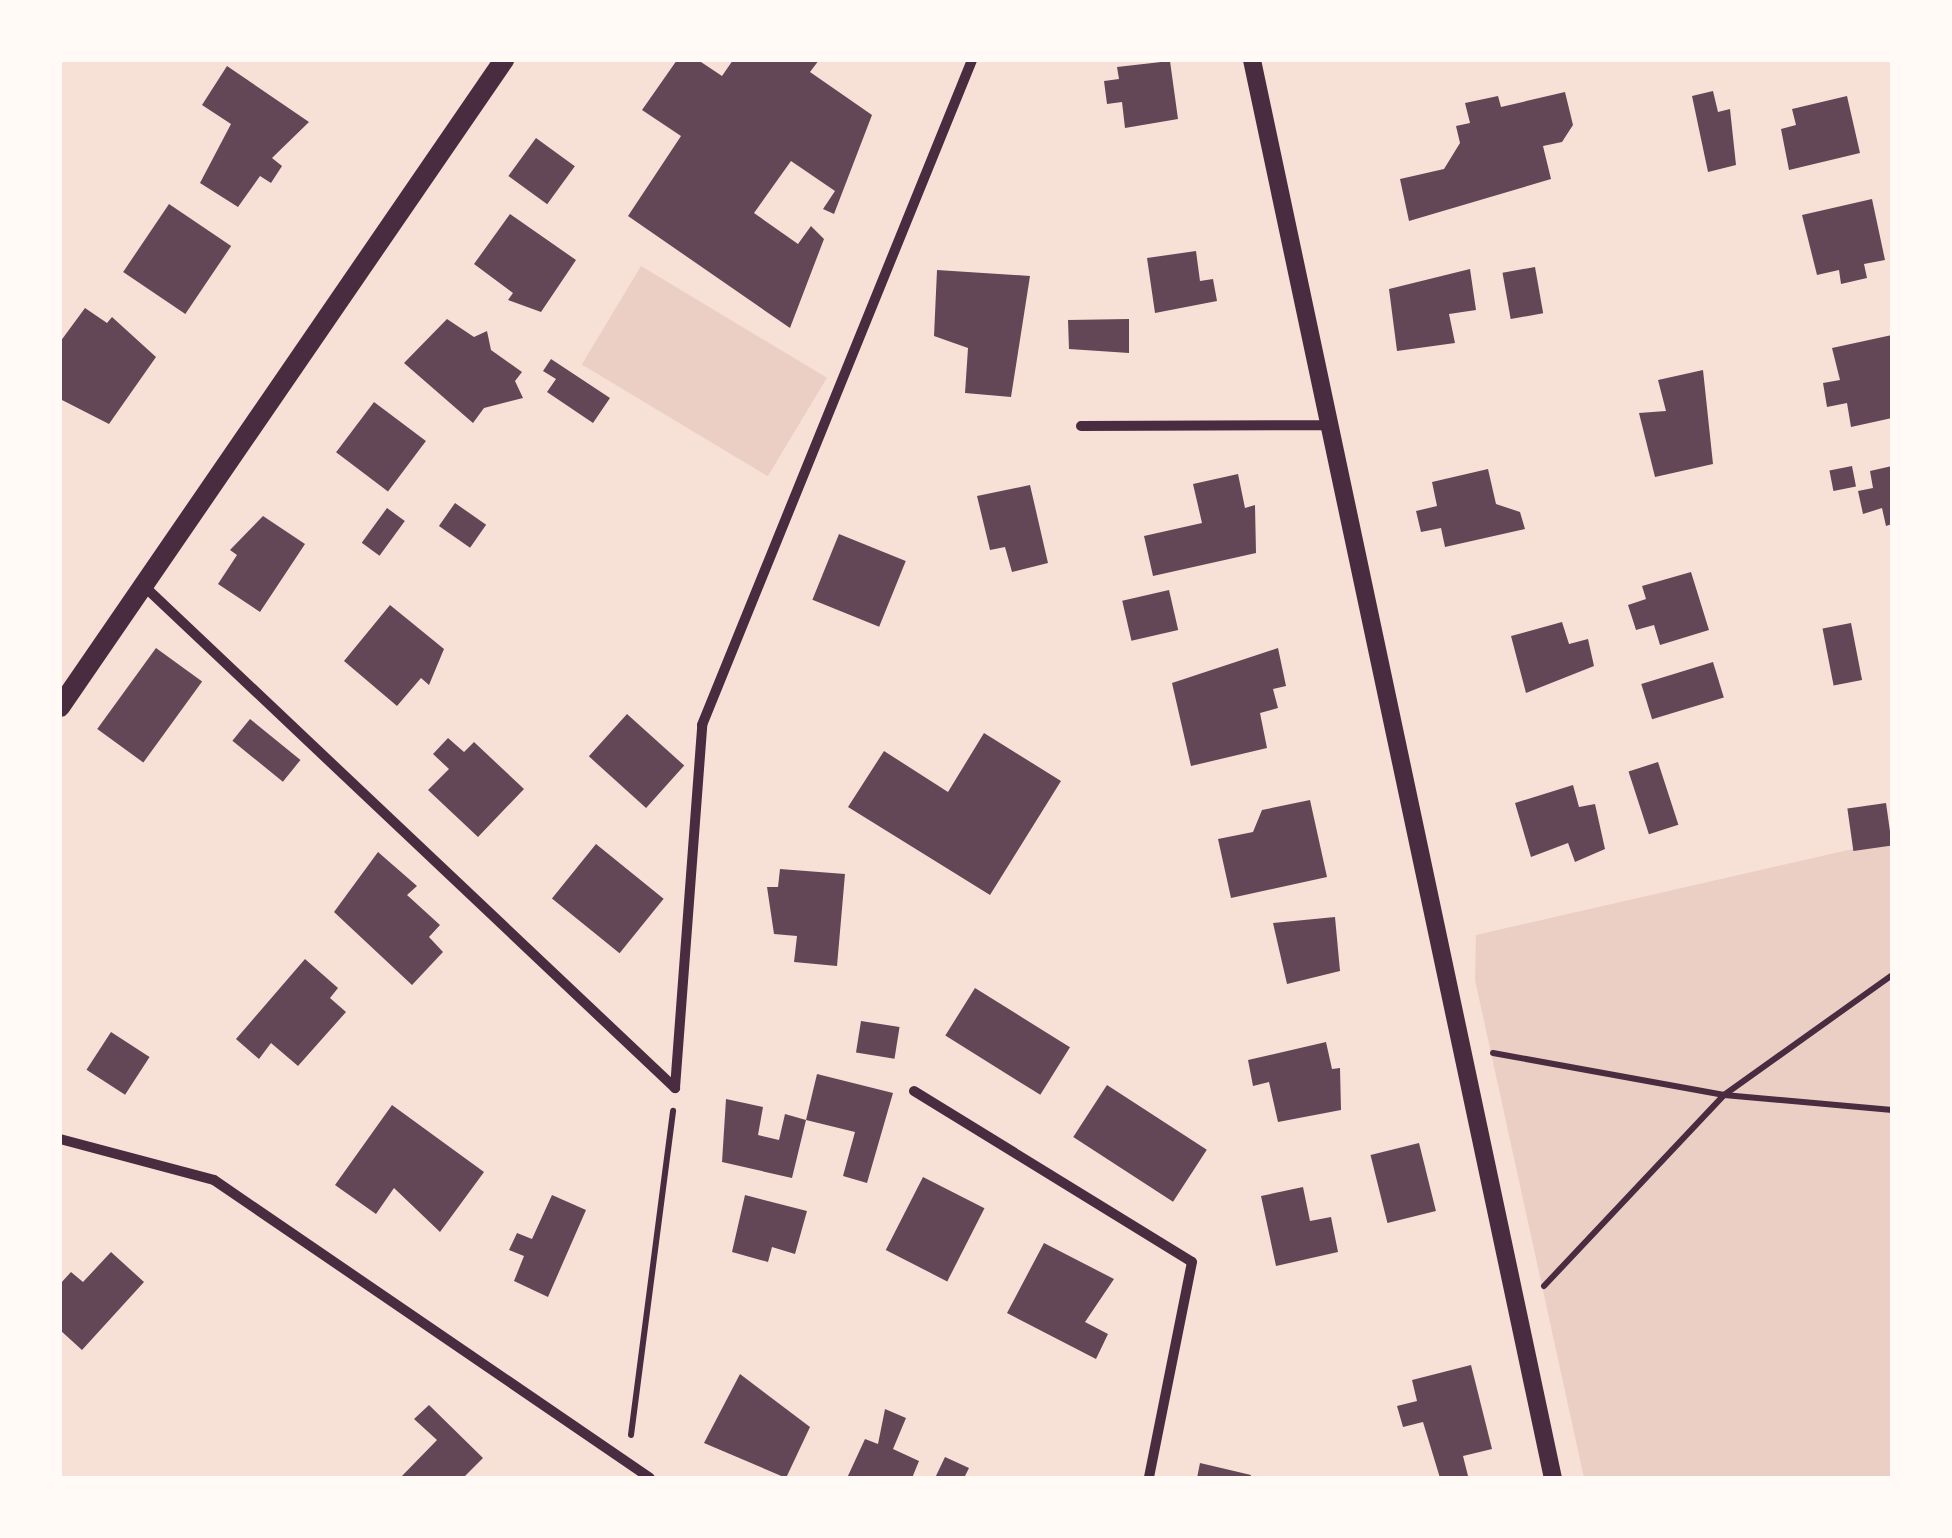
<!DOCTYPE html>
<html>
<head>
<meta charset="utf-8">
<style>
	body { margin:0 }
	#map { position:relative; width:1952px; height:1538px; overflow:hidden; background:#f7e1d7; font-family:"Archivo Narrow",sans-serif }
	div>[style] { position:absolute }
	.green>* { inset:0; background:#ebcfc5; transform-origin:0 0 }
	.building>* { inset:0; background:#644757; transform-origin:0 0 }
	.path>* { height:6px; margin:-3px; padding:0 3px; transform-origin:3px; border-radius:3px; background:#4a2c40 }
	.minor>* { height:10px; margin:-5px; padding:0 5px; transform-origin:5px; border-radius:5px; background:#4a2c40 }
	.tertiary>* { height:18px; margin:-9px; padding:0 9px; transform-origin:9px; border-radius:9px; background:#4a2c40 }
	.secondary>* { height:20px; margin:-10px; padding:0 10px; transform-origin:10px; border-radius:10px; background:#4a2c40 }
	span { translate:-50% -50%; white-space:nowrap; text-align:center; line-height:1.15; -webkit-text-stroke:8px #fffaf5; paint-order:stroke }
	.frame { position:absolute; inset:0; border:62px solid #fffaf5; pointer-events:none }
</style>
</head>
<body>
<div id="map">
	<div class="green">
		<i style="left:641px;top:266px;width:217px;height:115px;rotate:31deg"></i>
		<i style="clip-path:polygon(1892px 840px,1892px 1478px,1584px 1478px,1475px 980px,1476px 935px)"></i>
	</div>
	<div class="building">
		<i style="clip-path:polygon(677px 60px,698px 60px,722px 76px,733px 60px,819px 60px,810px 72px,872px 115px,834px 214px,823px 209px,835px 191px,791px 161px,754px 213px,798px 244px,811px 226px,824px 239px,790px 328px,628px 216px,681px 136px,642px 110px)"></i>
		<i style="clip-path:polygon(1170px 61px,1178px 119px,1125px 128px,1122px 102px,1107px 104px,1104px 81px,1119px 79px,1117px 67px)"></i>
		<i style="clip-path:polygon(227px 66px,309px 122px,272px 158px,282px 166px,271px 183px,260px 176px,238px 207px,200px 183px,231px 124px,202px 105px)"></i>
		<i style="clip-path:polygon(1713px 91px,1718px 112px,1730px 109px,1736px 165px,1708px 172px,1692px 96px)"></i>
		<i style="clip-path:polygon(1565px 92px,1573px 125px,1562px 142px,1543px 146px,1551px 179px,1409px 221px,1400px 179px,1444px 169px,1460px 143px,1456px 126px,1470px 123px,1465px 103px,1498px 96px,1501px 107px)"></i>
		<i style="clip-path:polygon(1847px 96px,1860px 153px,1789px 170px,1781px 129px,1796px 125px,1792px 109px)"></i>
		<i style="left:536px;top:138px;width:48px;height:47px;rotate:36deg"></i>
		<i style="clip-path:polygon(1872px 199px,1885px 260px,1864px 264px,1867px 278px,1841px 284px,1839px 270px,1817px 275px,1802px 215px)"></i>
		<i style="left:169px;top:204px;width:75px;height:82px;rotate:34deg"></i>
		<i style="clip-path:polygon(510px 214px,576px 260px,541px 312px,508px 300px,513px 293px,474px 264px)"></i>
		<i style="clip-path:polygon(1196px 251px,1200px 281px,1213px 279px,1217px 301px,1155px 313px,1147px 258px)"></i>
		<i style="left:1535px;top:267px;width:47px;height:33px;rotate:80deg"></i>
		<i style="clip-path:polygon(1470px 269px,1476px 310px,1449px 314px,1455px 343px,1397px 351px,1389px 289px)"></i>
		<i style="clip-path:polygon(937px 270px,1030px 276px,1011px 397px,965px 393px,968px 348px,934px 336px)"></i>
		<i style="clip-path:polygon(85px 308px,107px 323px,112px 317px,156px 357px,109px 424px,60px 399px,60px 342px)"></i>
		<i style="clip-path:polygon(447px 319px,474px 337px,487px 331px,491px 350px,522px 372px,515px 381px,523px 398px,484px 408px,473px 423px,404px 363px)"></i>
		<i style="clip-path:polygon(1129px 319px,1129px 353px,1069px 349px,1068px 320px)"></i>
		<i style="clip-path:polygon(1892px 335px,1892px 418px,1851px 427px,1847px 403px,1827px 407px,1823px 383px,1840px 380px,1832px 348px)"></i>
		<i style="clip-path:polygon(551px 359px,610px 398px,593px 423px,547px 392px,556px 379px,543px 371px)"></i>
		<i style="clip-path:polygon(1703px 370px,1713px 464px,1655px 477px,1639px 413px,1666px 411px,1658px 380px)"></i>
		<i style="left:374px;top:402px;width:65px;height:63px;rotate:37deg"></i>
		<i style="left:1852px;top:466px;width:21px;height:23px;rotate:79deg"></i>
		<i style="clip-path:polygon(1892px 466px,1892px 524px,1886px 526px,1882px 508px,1863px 514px,1858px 491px,1873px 488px,1870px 471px)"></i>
		<i style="clip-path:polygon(1488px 469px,1496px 504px,1520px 512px,1525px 529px,1445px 547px,1441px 528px,1421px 532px,1416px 511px,1437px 506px,1432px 482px)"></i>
		<i style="clip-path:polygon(1238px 474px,1245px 508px,1255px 505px,1256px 553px,1153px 576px,1144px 536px,1202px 523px,1193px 484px)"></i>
		<i style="clip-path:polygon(1030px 485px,1048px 563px,1012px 572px,1005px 547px,990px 550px,977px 496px)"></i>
		<i style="left:455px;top:503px;width:38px;height:28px;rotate:35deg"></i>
		<i style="left:387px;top:508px;width:22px;height:43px;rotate:36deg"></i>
		<i style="clip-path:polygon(263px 516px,305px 544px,260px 612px,218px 584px,237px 555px,230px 550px)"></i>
		<i style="left:839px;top:534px;width:72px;height:71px;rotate:22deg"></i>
		<i style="clip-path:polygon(1691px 572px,1709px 630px,1660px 645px,1654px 625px,1636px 630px,1628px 605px,1646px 599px,1642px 586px)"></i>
		<i style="left:1169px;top:590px;width:41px;height:48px;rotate:77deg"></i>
		<i style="clip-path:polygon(390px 605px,444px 649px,429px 685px,421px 678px,397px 706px,344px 661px)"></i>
		<i style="clip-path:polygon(1562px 622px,1569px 644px,1588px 639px,1594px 666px,1526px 693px,1511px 636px)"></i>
		<i style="left:1851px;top:623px;width:58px;height:29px;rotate:79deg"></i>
		<i style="left:156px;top:648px;width:57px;height:100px;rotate:36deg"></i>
		<i style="clip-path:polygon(1278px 648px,1286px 686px,1273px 689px,1278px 708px,1260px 713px,1267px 748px,1191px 766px,1172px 683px)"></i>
		<i style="left:1713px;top:662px;width:37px;height:75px;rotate:73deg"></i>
		<i style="left:627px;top:714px;width:77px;height:57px;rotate:42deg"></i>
		<i style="left:250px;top:719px;width:65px;height:28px;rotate:39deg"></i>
		<i style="clip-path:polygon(984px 733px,1061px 781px,990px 895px,848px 807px,884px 751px,948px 792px)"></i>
		<i style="clip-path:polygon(448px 738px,464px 752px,474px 742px,524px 789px,478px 837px,428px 790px,449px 769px,433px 754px)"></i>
		<i style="left:1658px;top:762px;width:66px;height:31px;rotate:72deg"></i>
		<i style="clip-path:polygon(1573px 785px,1579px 807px,1595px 804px,1605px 849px,1575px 862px,1568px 843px,1531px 857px,1515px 803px)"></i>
		<i style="clip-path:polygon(1310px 800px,1327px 877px,1231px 898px,1218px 839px,1253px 832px,1262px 810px)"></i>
		<i style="left:1886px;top:803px;width:43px;height:39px;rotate:82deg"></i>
		<i style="left:596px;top:844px;width:87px;height:70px;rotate:39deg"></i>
		<i style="clip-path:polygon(378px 852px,417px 886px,407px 895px,440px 925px,429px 937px,443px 952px,412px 985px,334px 912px)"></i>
		<i style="clip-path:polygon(780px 869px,845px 874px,837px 966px,794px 962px,797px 936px,774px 934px,767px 887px,778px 887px)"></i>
		<i style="clip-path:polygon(1335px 917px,1340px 971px,1287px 984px,1273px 923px)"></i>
		<i style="clip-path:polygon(305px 959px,338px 988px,330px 998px,346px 1012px,298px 1066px,271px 1043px,259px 1059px,236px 1039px)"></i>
		<i style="left:975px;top:988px;width:112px;height:56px;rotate:32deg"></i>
		<i style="left:861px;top:1021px;width:39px;height:32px;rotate:9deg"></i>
		<i style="left:111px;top:1032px;width:46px;height:45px;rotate:33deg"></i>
		<i style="clip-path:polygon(1326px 1042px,1332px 1069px,1340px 1068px,1341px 1110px,1278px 1122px,1269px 1082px,1253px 1086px,1248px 1060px)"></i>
		<i style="clip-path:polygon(817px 1074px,893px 1093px,867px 1183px,843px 1176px,855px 1132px,806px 1120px)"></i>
		<i style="left:1107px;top:1085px;width:119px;height:62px;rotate:33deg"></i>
		<i style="clip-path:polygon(726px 1099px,763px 1107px,758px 1135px,779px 1140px,785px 1114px,806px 1120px,792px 1178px,722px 1162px)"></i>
		<i style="clip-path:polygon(392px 1105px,484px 1172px,440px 1232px,394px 1188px,376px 1214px,335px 1185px)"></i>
		<i style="left:1419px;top:1143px;width:70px;height:50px;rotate:76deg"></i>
		<i style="left:923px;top:1177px;width:69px;height:82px;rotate:27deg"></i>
		<i style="clip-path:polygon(1303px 1187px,1310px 1221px,1331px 1217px,1338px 1252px,1276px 1266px,1261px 1196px)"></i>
		<i style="clip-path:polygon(552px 1195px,586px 1210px,548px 1297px,514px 1281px,524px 1256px,509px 1250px,517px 1233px,532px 1239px)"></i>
		<i style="clip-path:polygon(745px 1195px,807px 1211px,795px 1254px,772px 1247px,768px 1262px,732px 1252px)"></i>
		<i style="clip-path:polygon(1044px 1243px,1114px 1279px,1085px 1322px,1108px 1334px,1096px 1359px,1007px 1313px)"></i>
		<i style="clip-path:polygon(111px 1252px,144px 1282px,82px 1350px,60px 1330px,60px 1284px,71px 1272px,83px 1282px)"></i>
		<i style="clip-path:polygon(1471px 1365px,1492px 1449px,1463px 1456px,1468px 1476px,1440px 1478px,1423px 1422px,1403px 1427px,1397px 1406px,1417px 1401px,1412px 1380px)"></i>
		<i style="clip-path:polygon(740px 1374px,810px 1427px,786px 1478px,704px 1443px)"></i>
		<i style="clip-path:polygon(429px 1405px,483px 1458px,463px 1478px,400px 1478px,437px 1440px,414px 1419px)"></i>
		<i style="clip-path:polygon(885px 1409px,906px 1418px,893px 1449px,919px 1461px,912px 1478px,847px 1478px,865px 1439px,878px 1444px)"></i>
		<i style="clip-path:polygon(945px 1457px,969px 1468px,964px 1478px,935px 1478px)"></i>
		<i style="clip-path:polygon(1200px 1463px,1251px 1475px,1250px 1478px,1197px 1478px)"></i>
	</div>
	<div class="path">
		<i style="left:1493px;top:1053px;width:235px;rotate:10.3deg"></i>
		<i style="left:1724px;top:1095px;width:169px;rotate:5.1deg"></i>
		<i style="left:1544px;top:1286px;width:262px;rotate:-46.7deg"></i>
		<i style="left:1724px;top:1095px;width:206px;rotate:-35.5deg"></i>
		<i style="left:631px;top:1435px;width:327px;rotate:-82.6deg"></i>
	</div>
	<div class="minor">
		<i style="left:1081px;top:426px;width:247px;rotate:-0.2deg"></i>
		<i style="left:144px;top:586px;width:731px;rotate:43.39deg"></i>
		<i style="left:675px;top:1088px;width:364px;rotate:-85.7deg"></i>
		<i style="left:702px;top:725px;width:718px;rotate:-67.9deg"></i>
		<i style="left:914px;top:1091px;width:326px;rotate:31.6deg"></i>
		<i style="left:1192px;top:1262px;width:220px;rotate:101.3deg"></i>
		<i style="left:60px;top:1139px;width:159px;rotate:14.9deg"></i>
		<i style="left:214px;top:1180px;width:528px;rotate:34.35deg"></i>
	</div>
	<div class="tertiary">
		<i style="left:1252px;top:60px;width:1450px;rotate:78.02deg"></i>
	</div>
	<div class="secondary">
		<i style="left:60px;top:707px;width:785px;rotate:-55.54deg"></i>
	</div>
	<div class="frame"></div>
</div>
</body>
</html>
